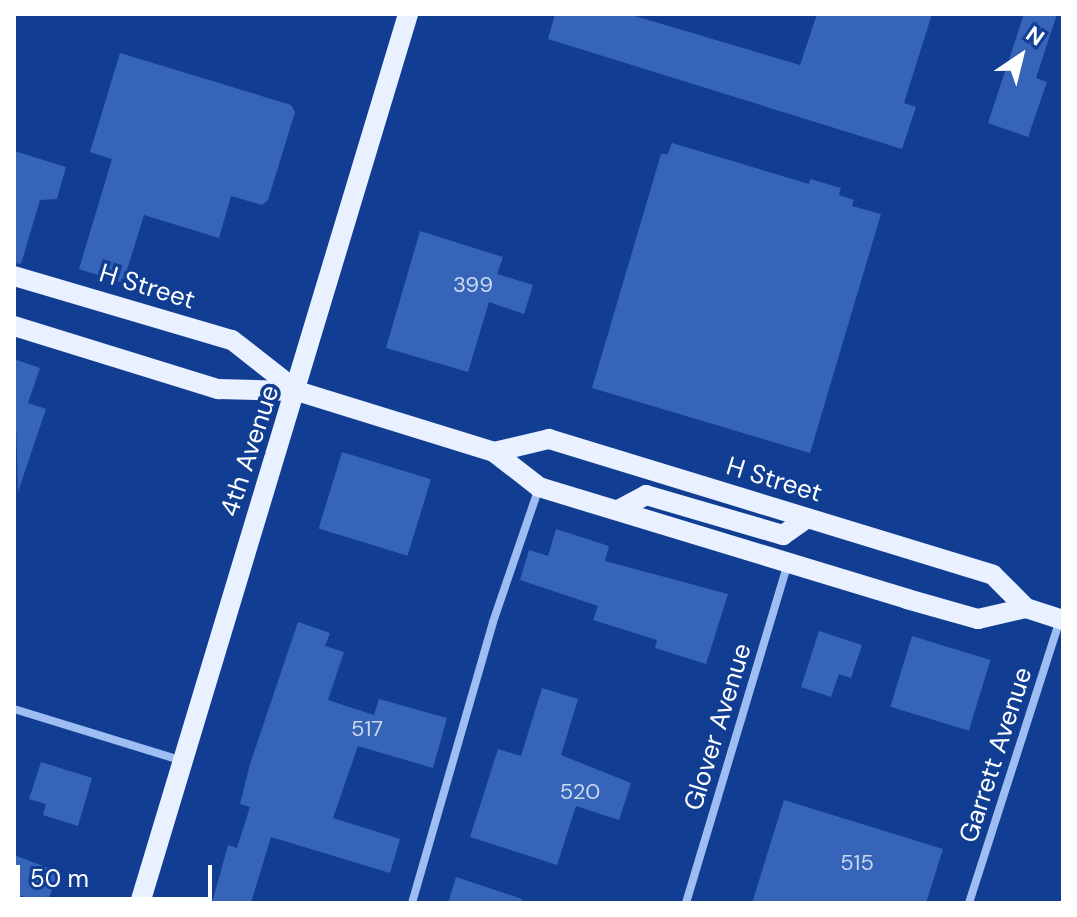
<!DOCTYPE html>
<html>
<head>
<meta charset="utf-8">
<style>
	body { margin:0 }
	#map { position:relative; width:1077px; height:917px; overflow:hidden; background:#113e92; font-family:"DM Sans",sans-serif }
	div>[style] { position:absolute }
	.building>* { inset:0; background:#3564b9; transform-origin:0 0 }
	.minor>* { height:8px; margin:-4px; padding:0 4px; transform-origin:4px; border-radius:4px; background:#9ebdf3 }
	.primary>* { height:20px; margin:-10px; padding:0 10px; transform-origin:10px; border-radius:10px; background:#e9f0ff }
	span { translate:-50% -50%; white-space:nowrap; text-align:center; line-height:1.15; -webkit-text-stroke:7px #113e92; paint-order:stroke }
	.number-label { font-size:22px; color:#ccd8ee }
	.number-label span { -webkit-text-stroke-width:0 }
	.street-label { font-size:26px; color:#fff }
	.frame { position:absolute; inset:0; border:16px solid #fff; pointer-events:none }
	.north { position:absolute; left:981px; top:16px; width:80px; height:80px; -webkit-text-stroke:6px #113e92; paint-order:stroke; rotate:35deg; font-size:22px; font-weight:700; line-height:32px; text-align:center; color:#fff }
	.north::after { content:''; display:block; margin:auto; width:28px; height:36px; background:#fff; clip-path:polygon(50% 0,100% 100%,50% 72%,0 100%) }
	.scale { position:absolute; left:16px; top:865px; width:196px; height:36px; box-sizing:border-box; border:4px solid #fff; border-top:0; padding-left:10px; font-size:24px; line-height:28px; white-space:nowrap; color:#fff; -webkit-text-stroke:6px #113e92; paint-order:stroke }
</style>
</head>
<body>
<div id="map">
	<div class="building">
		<i style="clip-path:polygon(555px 14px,628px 14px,800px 65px,817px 14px,932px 14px,904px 103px,916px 107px,902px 149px,548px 39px)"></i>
		<i style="clip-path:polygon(1024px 14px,1057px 14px,1036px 78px,1047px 82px,1028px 137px,988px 123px)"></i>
		<i style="clip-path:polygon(120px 53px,291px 105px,295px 112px,268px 200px,262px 205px,231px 196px,219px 238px,144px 215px,123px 283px,79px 269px,112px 159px,90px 152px)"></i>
		<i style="clip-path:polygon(672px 143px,809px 184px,810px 179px,841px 188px,839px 195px,854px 200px,852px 206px,881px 214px,810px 453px,592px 388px,661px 154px,668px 154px)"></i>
		<i style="clip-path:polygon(14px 151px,66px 167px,57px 199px,40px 200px,21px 264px,14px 263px)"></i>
		<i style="clip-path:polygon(420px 231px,503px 257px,497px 274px,533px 285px,524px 314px,489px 302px,468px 372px,386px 348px)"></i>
		<i style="clip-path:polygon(14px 359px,40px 368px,28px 403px,46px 409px,18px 492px)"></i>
		<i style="left:342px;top:452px;width:93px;height:80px;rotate:17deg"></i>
		<i style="clip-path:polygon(556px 529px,609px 546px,605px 561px,728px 594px,706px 664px,655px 648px,657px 640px,593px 620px,598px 606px,520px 580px,529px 550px,548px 556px)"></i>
		<i style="clip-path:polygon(298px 622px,330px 633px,325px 646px,344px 652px,328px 700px,374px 715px,379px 699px,447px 718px,433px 768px,358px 746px,333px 818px,400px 839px,390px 873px,271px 837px,251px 903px,212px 903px,228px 845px,237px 848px,250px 807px,240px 804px,250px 764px)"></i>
		<i style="clip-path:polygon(819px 631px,862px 645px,851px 678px,839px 674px,831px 697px,801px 687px)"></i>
		<i style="left:912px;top:636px;width:82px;height:74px;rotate:17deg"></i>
		<i style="clip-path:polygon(542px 688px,578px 699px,561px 755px,631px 783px,619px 820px,576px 806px,557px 865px,470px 837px,498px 749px,521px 756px)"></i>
		<i style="clip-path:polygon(41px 762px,92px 778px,78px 826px,43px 815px,46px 804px,29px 799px)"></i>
		<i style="clip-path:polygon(784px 800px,943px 849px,926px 903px,752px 903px)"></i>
		<i style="clip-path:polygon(14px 855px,59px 872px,47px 903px,14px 894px)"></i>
		<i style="clip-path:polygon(456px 877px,522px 899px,522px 903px,448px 903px)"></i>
	</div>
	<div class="minor">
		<i style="left:14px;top:709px;width:174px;rotate:17.1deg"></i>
		<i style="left:412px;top:903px;width:292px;rotate:-73.9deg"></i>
		<i style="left:493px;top:622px;width:142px;rotate:-71.1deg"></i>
		<i style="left:686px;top:903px;width:355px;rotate:-73.3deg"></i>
		<i style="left:969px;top:903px;width:298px;rotate:-72.2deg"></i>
	</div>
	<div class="primary">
		<i style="left:14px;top:276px;width:227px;rotate:16.4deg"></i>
		<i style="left:232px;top:340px;width:83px;rotate:38.1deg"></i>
		<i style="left:14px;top:326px;width:214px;rotate:17.2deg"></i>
		<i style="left:218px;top:389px;width:79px;rotate:1.5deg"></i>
		<i style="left:297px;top:391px;width:206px;rotate:17.2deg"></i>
		<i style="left:494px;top:452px;width:57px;rotate:37.9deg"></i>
		<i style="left:539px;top:487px;width:385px;rotate:16.9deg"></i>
		<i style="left:907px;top:599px;width:74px;rotate:15.7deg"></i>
		<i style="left:978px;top:619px;width:49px;rotate:-12.9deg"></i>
		<i style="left:494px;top:452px;width:57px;rotate:-13.3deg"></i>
		<i style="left:549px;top:439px;width:464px;rotate:17deg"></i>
		<i style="left:993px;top:575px;width:47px;rotate:45deg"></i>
		<i style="left:1026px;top:608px;width:39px;rotate:18deg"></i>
		<i style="left:618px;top:510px;width:32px;rotate:-28deg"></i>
		<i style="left:646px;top:495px;width:143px;rotate:16.3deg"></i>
		<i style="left:783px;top:535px;width:29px;rotate:-35deg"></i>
		<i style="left:140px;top:903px;width:929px;rotate:-73.22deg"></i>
	</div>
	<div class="number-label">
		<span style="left:473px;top:285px">399</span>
		<span style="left:367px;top:729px">517</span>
		<span style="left:580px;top:792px">520</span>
		<span style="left:857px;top:863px">515</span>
	</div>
	<div class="street-label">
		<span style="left:147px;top:287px;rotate:17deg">H Street</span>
		<span style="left:250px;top:451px;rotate:-72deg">4th Avenue</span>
		<span style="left:774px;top:480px;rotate:17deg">H Street</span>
		<span style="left:718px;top:727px;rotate:-73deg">Glover Avenue</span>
		<span style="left:996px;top:755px;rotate:-72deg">Garrett Avenue</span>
	</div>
	<div class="frame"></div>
	<div class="north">N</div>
	<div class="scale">50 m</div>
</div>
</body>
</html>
